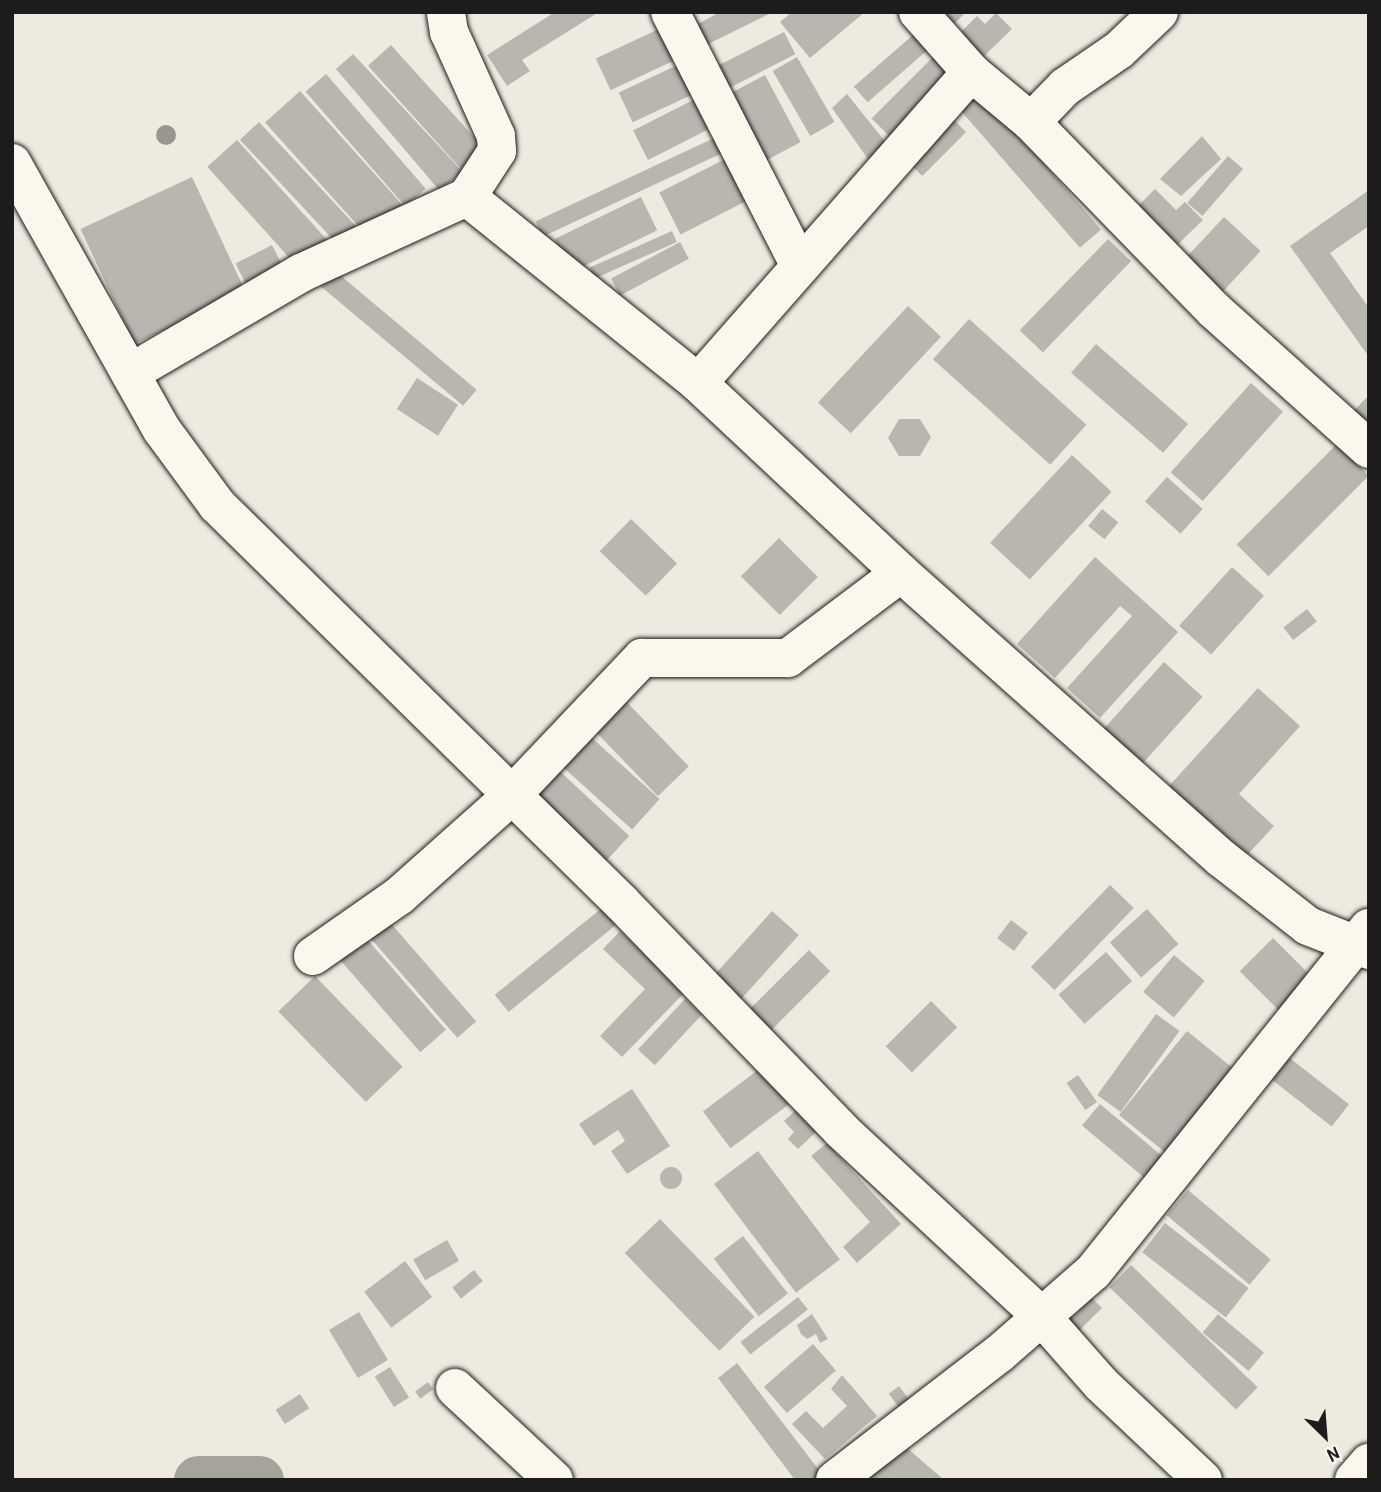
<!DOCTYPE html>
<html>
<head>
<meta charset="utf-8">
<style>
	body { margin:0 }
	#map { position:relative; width:1381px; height:1492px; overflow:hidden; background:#eeeadf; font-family:"Patrick Hand",sans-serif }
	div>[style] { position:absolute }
	.river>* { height:49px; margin:-24.5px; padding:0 24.5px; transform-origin:24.5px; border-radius:24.5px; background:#a6a39d }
	.building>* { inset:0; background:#b9b6af; transform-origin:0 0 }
	.round { border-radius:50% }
	.roads { filter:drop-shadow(0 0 2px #1c1c1c) drop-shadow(0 0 2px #1c1c1c) }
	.minor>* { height:38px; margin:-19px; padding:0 19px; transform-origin:19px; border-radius:19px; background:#fbf7ec }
	.trees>* { width:20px; height:20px; margin:-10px; border-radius:50%; background:#98968f }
	span { translate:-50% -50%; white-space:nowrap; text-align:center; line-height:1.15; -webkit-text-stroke:6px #fbf7ec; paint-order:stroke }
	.frame { position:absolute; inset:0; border:14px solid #1c1c1c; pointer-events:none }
	.north { position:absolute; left:1290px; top:1401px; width:70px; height:70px; -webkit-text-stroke:5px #fbf7ec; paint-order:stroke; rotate:155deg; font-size:19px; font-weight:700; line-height:28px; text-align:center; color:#1c1c1c }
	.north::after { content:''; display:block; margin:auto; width:24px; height:32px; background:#1c1c1c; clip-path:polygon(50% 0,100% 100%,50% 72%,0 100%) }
</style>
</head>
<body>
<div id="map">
	<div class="river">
		<i style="left:198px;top:1480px;width:61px"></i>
	</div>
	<div class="building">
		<i style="clip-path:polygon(555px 12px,599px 12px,522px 60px,530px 71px,507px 86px,487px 55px)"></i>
		<i style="clip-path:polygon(720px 12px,773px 12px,694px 51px,685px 31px)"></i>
		<i style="clip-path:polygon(792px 12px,865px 12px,810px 58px,780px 22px)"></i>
		<i style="clip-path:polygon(933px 12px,966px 12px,949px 29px)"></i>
		<i style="clip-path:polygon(996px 13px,1012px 29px,981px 59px,957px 36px,977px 16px,985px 24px)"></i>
		<i style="left:661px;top:28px;width:35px;height:72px;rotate:65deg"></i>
		<i style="left:921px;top:28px;width:21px;height:89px;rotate:49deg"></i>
		<i style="left:784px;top:32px;width:25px;height:87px;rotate:63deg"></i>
		<i style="left:391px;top:45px;width:141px;height:31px;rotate:48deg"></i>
		<i style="left:938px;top:52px;width:27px;height:94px;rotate:45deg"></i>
		<i style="clip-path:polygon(353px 54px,463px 172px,439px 190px,336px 69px)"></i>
		<i style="left:797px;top:57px;width:75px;height:28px;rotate:60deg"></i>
		<i style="left:684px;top:62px;width:33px;height:72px;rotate:65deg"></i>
		<i style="left:326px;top:74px;width:152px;height:27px;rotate:49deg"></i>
		<i style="left:765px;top:75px;width:76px;height:43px;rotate:62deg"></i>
		<i style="left:979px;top:89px;width:186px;height:28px;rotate:49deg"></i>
		<i style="left:300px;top:91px;width:154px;height:47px;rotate:48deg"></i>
		<i style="clip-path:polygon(847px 94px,887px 144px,868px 159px,832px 108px)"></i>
		<i style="left:699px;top:97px;width:33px;height:74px;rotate:63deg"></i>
		<i style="left:947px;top:113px;width:27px;height:62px;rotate:45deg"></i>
		<i style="left:259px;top:122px;width:150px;height:26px;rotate:47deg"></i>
		<i style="left:727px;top:132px;width:17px;height:211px;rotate:65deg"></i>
		<i style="clip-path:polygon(1202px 136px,1221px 159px,1181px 196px,1160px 179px)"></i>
		<i style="left:237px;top:140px;width:134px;height:40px;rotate:48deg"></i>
		<i style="left:1228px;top:156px;width:20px;height:62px;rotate:41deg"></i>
		<i style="left:727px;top:158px;width:47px;height:76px;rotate:63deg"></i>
		<i style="left:192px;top:177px;width:127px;height:123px;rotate:65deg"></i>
		<i style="clip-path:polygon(1155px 189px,1176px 210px,1185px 202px,1203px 220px,1174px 248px,1135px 209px)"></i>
		<i style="clip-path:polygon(1369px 190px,1369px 226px,1330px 253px,1369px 308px,1369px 357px,1290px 246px)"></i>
		<i style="left:641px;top:197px;width:37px;height:96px;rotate:64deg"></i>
		<i style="left:1224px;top:217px;width:50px;height:58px;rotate:43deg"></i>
		<i style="left:672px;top:231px;width:12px;height:90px;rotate:66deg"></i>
		<i style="left:1108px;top:239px;width:32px;height:127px;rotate:44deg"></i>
		<i style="left:680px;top:242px;width:19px;height:78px;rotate:62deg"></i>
		<i style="left:272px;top:245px;width:22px;height:41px;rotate:63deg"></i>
		<i style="left:328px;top:265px;width:194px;height:21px;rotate:40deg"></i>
		<i style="left:908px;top:306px;width:45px;height:132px;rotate:43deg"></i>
		<i style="left:969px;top:319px;width:158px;height:54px;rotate:42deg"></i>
		<i style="left:1096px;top:344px;width:122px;height:38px;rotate:41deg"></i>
		<i style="left:417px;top:378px;width:49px;height:37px;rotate:33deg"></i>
		<i style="left:1251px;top:383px;width:43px;height:120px;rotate:42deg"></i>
		<i style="clip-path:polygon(1369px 395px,1369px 428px,1349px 416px)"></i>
		<i style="clip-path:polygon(899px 419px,920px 419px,931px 437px,920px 456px,899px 456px,888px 438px)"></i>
		<i style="left:1337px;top:444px;width:45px;height:142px;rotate:45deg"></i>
		<i style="left:1072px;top:455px;width:54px;height:120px;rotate:43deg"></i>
		<i style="left:1167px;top:477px;width:48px;height:33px;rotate:42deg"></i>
		<i style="left:1102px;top:509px;width:21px;height:22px;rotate:39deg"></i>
		<i style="left:631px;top:519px;width:64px;height:45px;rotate:44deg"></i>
		<i style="left:779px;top:538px;width:55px;height:54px;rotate:45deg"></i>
		<i style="clip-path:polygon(1095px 557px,1178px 632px,1100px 718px,1067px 688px,1132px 616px,1120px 606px,1055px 678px,1017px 644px)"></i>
		<i style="left:1232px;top:567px;width:43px;height:79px;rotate:42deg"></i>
		<i style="left:1307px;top:609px;width:16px;height:30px;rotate:52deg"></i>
		<i style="left:1164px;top:662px;width:52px;height:97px;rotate:42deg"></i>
		<i style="clip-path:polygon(1258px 688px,1300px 726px,1239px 794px,1274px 826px,1238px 865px,1160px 796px)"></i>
		<i style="left:618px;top:693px;width:102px;height:43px;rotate:46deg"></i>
		<i style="left:583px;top:730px;width:103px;height:41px;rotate:42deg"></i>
		<i style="left:551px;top:763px;width:107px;height:44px;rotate:43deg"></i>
		<i style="left:1110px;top:885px;width:33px;height:114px;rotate:44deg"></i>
		<i style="left:602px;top:908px;width:22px;height:138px;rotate:51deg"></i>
		<i style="left:1147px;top:909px;width:47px;height:50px;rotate:48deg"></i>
		<i style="left:772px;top:911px;width:36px;height:89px;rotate:42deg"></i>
		<i style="left:381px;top:912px;width:145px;height:25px;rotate:49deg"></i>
		<i style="left:1011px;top:920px;width:21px;height:23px;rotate:37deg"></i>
		<i style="left:360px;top:931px;width:131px;height:34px;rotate:49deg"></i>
		<i style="clip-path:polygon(620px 931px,685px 992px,622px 1057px,600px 1036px,645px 989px,603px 949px)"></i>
		<i style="left:1273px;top:938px;width:59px;height:47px;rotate:45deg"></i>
		<i style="left:809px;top:950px;width:30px;height:86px;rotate:45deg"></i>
		<i style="left:1106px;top:952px;width:39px;height:64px;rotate:48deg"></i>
		<i style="left:1174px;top:955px;width:40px;height:48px;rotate:40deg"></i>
		<i style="left:315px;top:976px;width:126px;height:51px;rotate:46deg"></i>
		<i style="left:685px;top:999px;width:23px;height:69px;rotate:43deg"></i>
		<i style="left:931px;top:1001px;width:37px;height:64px;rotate:45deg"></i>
		<i style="left:1156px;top:1014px;width:29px;height:100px;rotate:36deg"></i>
		<i style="left:1187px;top:1031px;width:60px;height:108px;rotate:39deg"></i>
		<i style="left:1282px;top:1052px;width:85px;height:28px;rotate:38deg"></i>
		<i style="left:762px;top:1067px;width:46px;height:74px;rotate:53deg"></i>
		<i style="left:1078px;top:1075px;width:33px;height:14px;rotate:55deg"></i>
		<i style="clip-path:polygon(632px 1089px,670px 1146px,627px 1174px,611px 1151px,625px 1141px,618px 1130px,594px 1146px,579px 1124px)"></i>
		<i style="left:1100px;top:1104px;width:81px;height:28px;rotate:40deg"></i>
		<i style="clip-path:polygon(796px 1110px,816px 1132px,798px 1149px,788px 1139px,794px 1132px,784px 1121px)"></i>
		<i style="clip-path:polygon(827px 1143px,901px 1224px,857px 1263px,843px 1247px,870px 1222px,811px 1156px)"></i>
		<i style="left:758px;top:1151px;width:136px;height:55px;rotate:53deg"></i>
		<i class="round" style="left:660px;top:1167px;width:22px;height:22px"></i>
		<i style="left:1188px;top:1190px;width:108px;height:33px;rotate:40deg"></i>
		<i style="left:660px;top:1219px;width:136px;height:49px;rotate:46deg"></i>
		<i style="left:1165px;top:1223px;width:106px;height:37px;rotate:38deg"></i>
		<i style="left:743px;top:1236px;width:73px;height:37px;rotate:52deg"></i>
		<i style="left:447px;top:1240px;width:24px;height:39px;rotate:60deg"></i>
		<i style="left:405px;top:1261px;width:45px;height:51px;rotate:53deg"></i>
		<i style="left:1131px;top:1265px;width:176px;height:31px;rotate:44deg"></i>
		<i style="left:474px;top:1270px;width:14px;height:28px;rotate:51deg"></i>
		<i style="left:798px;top:1297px;width:16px;height:73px;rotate:52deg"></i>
		<i style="left:1092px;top:1298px;width:14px;height:33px;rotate:45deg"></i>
		<i style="left:359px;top:1312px;width:56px;height:35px;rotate:59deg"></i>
		<i style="clip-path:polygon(812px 1314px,828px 1339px,820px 1343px,816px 1334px,807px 1339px,801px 1334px,797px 1325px)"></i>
		<i style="left:1218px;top:1314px;width:60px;height:24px;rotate:40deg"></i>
		<i style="left:813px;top:1344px;width:35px;height:65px;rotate:49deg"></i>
		<i style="clip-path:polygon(737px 1363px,822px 1474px,814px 1480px,795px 1480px,718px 1378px)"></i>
		<i style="left:390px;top:1367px;width:36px;height:18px;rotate:58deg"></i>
		<i style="clip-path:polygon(842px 1375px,877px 1416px,825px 1459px,792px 1424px,806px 1411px,823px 1428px,847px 1406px,831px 1389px)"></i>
		<i style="left:428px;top:1382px;width:9px;height:16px;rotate:54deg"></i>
		<i style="left:899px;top:1386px;width:20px;height:13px;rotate:53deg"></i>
		<i style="left:300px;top:1394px;width:17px;height:29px;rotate:57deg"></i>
		<i style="clip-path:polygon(899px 1441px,944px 1480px,857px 1480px)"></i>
	</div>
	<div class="roads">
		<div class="minor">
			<i style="left:670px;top:12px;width:285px;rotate:62.9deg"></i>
			<i style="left:918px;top:12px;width:80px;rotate:48.5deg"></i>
			<i style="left:971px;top:72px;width:78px;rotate:39.8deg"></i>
			<i style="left:1031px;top:122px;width:262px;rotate:45.8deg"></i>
			<i style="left:1214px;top:310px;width:208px;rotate:41.9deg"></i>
			<i style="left:1031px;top:122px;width:49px;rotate:-45.8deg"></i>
			<i style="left:1065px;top:87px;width:65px;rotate:-34.4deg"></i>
			<i style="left:1119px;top:50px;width:55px;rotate:-43.5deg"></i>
			<i style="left:12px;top:163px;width:306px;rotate:60.7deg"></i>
			<i style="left:162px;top:430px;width:93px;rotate:53.7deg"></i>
			<i style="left:217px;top:505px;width:568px;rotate:44.5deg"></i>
			<i style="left:622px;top:903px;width:315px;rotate:46deg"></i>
			<i style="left:841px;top:1130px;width:275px;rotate:42.9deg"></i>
			<i style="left:1042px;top:1317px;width:89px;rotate:48.6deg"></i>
			<i style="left:1101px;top:1384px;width:140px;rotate:43.3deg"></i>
			<i style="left:467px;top:197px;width:297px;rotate:38.8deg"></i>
			<i style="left:698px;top:383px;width:278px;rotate:43.1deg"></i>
			<i style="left:901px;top:573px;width:429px;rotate:41.7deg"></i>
			<i style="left:1221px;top:858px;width:110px;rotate:38deg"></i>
			<i style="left:1308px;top:926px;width:66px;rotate:21.5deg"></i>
			<i style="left:130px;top:373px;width:198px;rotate:-30.3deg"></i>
			<i style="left:301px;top:273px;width:183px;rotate:-24.6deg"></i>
			<i style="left:467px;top:197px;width:55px;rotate:-56.9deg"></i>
			<i style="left:497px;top:151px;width:15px;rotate:-94deg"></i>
			<i style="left:496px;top:136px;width:114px;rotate:-114.3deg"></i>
			<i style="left:449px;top:32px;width:20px;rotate:-99deg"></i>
			<i style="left:698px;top:383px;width:414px;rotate:-48.7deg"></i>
			<i style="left:313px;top:956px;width:105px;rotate:-34.9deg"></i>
			<i style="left:399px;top:896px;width:149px;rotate:-41.7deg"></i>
			<i style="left:510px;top:797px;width:192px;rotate:-46.5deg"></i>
			<i style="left:642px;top:658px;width:146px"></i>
			<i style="left:788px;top:658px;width:141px;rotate:-37deg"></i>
			<i style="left:455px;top:1388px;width:135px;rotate:42.9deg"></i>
			<i style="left:835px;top:1480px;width:208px;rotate:-37.6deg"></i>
			<i style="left:1000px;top:1353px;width:123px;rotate:-41.1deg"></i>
			<i style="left:1093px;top:1272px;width:441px;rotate:-51.3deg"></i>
			<i style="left:1354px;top:1480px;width:23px;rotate:-49deg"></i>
		</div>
	</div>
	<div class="trees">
		<i style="left:166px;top:135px"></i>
	</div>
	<div class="frame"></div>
	<div class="north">N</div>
</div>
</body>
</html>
